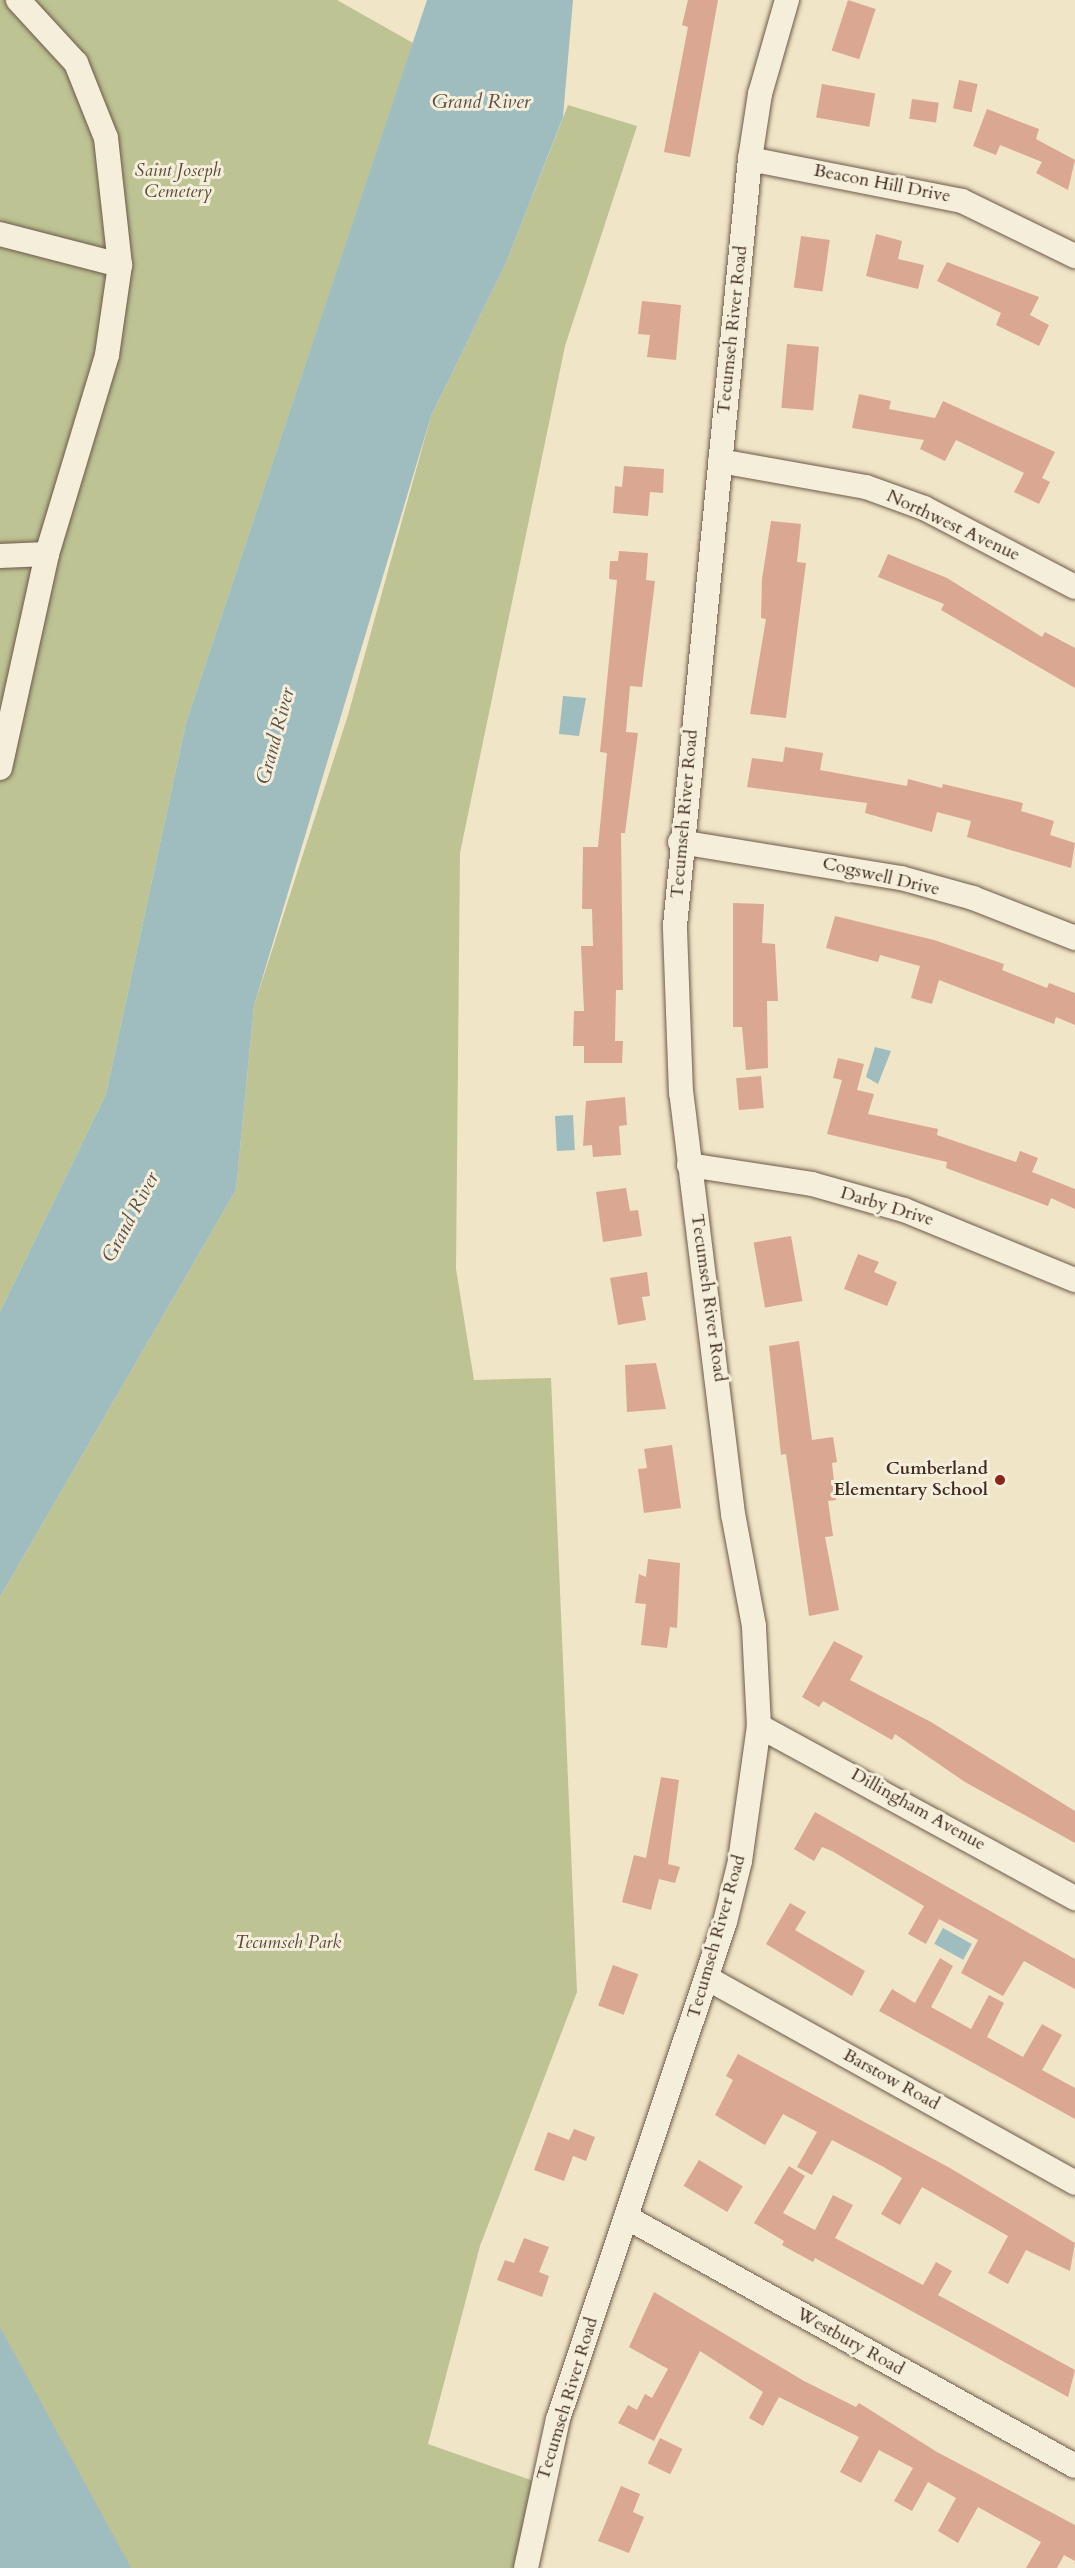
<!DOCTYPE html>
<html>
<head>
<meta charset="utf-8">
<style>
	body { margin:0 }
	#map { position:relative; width:1075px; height:2568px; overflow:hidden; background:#f0e5c6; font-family:Cardo,serif }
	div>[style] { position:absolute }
	.green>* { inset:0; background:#bdc393 }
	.water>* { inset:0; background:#9fbcbf; transform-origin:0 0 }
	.building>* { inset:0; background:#daa792; transform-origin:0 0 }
	.roads { filter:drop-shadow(0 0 2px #6e5a4b) drop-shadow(0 0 2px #6e5a4b) }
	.minor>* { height:24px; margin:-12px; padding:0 12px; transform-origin:12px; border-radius:12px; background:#f5eeda }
	.dots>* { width:16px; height:16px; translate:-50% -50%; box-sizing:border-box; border:3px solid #f5eeda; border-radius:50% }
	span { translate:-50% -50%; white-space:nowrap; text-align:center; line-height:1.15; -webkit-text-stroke:6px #f5eeda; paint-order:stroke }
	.park-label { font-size:18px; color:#5b4a39; font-style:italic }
	.street-label { font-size:18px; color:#432c22 }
	.poi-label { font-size:18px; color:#432c22; font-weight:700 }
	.right { translate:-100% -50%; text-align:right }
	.water-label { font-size:20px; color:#5a5049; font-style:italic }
</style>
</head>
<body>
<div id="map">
	<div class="green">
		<i style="clip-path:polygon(0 0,337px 0,413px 43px,186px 723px,106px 1094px,0 1312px)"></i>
		<i style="clip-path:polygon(568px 105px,637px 126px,565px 346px,460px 853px,456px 1269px,474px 1380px,551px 1378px,577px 1992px,480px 2246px,428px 2444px,542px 2484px,526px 2568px,103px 2568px,0 2343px,0 1597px,236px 1190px,254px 1006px,348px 715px,431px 416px,506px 263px)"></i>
	</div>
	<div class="water">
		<i style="clip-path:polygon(427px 0,573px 0,563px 117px,506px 263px,431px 416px,254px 1006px,236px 1190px,0 1597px,0 1312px,106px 1094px,186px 723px)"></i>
		<i style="clip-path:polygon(563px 696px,586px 698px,579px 736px,559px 734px)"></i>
		<i style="clip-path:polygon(875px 1047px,891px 1051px,878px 1084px,866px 1077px)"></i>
		<i style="left:573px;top:1115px;width:35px;height:18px;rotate:87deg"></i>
		<i style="left:943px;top:1928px;width:33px;height:18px;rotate:29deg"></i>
		<i style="clip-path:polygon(0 2327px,130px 2566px,131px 2568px,0 2568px)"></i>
	</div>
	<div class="building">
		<i style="clip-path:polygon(688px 0,718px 0,690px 157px,664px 152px,688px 27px,682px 25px)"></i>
		<i style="left:848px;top:0;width:29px;height:53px;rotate:18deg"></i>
		<i style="left:959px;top:80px;width:19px;height:29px;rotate:12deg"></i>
		<i style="left:822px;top:84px;width:54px;height:34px;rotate:10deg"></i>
		<i style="left:912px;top:99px;width:27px;height:20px;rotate:8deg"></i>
		<i style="clip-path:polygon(987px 109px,1039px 129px,1036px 139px,1075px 160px,1068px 190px,1036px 173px,1042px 162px,1000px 145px,996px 155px,973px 146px)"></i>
		<i style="clip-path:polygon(876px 234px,902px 241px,898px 259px,924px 265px,918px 289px,866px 276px)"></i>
		<i style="left:801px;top:236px;width:29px;height:52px;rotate:8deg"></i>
		<i style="clip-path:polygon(947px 262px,1039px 297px,1030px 315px,1049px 325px,1039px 346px,996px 325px,1001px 313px,937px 281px)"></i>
		<i style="clip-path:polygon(642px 301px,681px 305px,676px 360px,647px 357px,650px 335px,638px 334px)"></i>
		<i style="left:787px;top:344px;width:32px;height:64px;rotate:5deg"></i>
		<i style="clip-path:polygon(859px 394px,891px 401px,889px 409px,935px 418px,943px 401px,1055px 452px,1042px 478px,1050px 482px,1039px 504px,1014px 492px,1024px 473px,956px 440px,945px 461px,920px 449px,924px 440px,852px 428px)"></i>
		<i style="clip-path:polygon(624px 466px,664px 469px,663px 493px,650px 492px,648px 516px,613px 513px,615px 486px,622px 487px)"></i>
		<i style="clip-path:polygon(771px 521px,801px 524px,797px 562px,806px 563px,786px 718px,750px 714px,766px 619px,761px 618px,762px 579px)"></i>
		<i style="clip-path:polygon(619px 551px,648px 553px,646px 580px,655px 581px,642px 687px,630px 686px,626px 732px,638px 733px,625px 833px,621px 833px,623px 990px,616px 990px,615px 1041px,623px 1041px,622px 1063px,584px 1063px,584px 1046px,573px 1046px,574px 1011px,584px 1011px,581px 946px,593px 946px,592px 909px,582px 909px,583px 847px,598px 847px,607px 753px,600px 752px,617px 580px,609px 579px,610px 561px,618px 561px)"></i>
		<i style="clip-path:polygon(888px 554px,947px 578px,1042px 637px,1045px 632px,1075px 648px,1075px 688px,941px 610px,944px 604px,878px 577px)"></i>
		<i style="clip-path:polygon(785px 747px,823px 753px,820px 770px,907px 786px,908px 779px,942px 788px,943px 784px,1023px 803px,1021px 811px,1054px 821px,1050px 835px,1075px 843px,1071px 868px,967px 837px,971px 821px,937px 812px,932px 832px,865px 813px,867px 803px,747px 787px,752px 758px,783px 762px)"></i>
		<i style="clip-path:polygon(733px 903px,764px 904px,762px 943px,775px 944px,778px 1001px,767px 1001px,768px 1068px,746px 1070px,742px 1027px,733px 1027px)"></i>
		<i style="clip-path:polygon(835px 916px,934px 940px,1004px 964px,1002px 970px,1047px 988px,1049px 983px,1075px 993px,1075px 1025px,1056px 1017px,1054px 1024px,939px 980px,932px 1004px,911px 998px,920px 966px,880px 955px,878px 962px,826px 948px)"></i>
		<i style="clip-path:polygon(838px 1058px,864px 1064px,857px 1090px,874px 1094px,868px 1114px,938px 1129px,937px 1135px,1016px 1162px,1020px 1151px,1038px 1158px,1032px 1172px,1075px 1189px,1075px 1209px,1051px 1198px,1048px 1206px,946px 1168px,947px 1162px,827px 1134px,842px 1080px,833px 1078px)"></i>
		<i style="left:761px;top:1076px;width:32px;height:25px;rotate:85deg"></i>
		<i style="clip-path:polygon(625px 1097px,627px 1125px,619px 1126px,621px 1155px,593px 1157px,592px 1145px,583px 1146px,586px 1101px)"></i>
		<i style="clip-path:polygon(626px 1188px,630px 1211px,638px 1210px,642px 1236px,603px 1242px,596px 1192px)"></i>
		<i style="left:791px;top:1236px;width:66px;height:38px;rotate:80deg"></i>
		<i style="clip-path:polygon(858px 1254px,879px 1262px,874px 1272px,897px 1282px,887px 1306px,844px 1289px)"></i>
		<i style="clip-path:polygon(647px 1272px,650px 1296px,642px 1297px,646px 1320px,618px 1325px,610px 1278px)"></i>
		<i style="clip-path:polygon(799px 1341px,812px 1440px,833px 1437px,837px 1462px,832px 1463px,836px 1500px,828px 1501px,833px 1536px,825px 1537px,839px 1610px,809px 1616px,786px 1454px,781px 1455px,769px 1346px)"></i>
		<i style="clip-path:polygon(656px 1363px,666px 1409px,627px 1412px,625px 1365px)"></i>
		<i style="clip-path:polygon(672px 1445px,681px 1508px,644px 1513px,638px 1469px,647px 1468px,644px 1449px)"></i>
		<i style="clip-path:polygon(648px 1559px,680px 1563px,677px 1628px,670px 1627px,667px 1648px,641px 1645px,646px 1604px,635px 1603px,639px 1574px,646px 1577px)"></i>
		<i style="clip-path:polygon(834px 1641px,863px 1656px,850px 1680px,931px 1722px,1075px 1811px,1075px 1843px,965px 1782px,895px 1734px,892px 1740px,823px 1701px,819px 1707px,802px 1697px)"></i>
		<i style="clip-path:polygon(661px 1777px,679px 1780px,668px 1864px,680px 1867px,675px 1883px,659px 1879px,651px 1910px,622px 1902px,634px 1855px,646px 1858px)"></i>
		<i style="clip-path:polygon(815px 1812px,1075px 1959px,1075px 1989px,1024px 1961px,1003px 1996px,961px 1973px,978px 1940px,939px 1919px,926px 1944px,908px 1934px,924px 1906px,832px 1851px,822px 1847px,814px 1861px,794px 1849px)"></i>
		<i style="clip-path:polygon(790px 1903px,806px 1912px,795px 1930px,865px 1971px,852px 1996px,766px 1944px)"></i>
		<i style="clip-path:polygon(940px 1958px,953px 1966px,931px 2007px,971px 2029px,989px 1995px,1004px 2003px,987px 2037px,1023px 2057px,1042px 2024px,1062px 2035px,1042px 2070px,1075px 2088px,1075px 2119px,879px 2011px,892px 1989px,915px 2003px)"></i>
		<i style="left:613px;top:1965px;width:27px;height:43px;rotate:20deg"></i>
		<i style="clip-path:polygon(738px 2054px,950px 2168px,1075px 2243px,1070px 2271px,1026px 2250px,1008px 2284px,988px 2273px,1008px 2236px,922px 2187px,900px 2225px,881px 2214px,902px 2178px,882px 2166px,832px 2140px,812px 2175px,797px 2167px,817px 2132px,783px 2114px,765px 2145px,715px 2115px,733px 2080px,726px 2076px)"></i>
		<i style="clip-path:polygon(574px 2129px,595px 2137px,586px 2161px,573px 2156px,564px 2181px,534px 2170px,548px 2132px,569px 2140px)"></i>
		<i style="left:699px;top:2160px;width:51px;height:30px;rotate:31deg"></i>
		<i style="clip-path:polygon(789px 2166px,805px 2176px,783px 2213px,815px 2230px,833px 2195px,853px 2205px,835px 2238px,923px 2285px,936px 2262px,952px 2271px,938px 2295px,1075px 2370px,1068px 2397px,815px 2258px,813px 2262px,782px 2245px,784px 2241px,754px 2223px)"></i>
		<i style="clip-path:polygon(524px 2238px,549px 2247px,539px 2272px,549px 2276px,542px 2297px,497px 2280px,505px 2260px,514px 2263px)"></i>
		<i style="clip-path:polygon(654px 2292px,804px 2381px,856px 2407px,859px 2403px,937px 2452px,1075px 2525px,1075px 2561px,1064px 2555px,1057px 2568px,1026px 2568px,1041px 2542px,978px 2507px,958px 2543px,938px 2531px,956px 2498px,928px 2482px,912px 2511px,894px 2501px,913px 2468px,879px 2450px,861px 2483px,840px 2472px,859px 2437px,779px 2397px,763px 2426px,749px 2418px,763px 2392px,700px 2351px,654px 2441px,618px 2423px,628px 2405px,637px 2410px,645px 2394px,652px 2398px,668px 2369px,629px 2347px)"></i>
		<i style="left:660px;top:2438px;width:25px;height:28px;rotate:26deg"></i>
		<i style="clip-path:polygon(621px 2486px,640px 2494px,633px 2512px,644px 2517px,629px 2553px,598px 2541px)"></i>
	</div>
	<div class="roads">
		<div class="minor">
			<i style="left:750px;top:159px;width:216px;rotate:11.2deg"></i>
			<i style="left:962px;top:201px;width:126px;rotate:26deg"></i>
			<i style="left:0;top:234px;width:124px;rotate:14.5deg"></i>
			<i style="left:720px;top:461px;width:148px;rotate:10.1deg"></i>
			<i style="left:866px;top:487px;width:62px;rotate:19.9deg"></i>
			<i style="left:924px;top:508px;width:170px;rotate:27.6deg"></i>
			<i style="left:0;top:556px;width:47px;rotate:-2.4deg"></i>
			<i style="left:0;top:768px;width:219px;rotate:-77.6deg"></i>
			<i style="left:47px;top:554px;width:208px;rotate:-73.2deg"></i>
			<i style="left:107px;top:355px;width:91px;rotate:-81.8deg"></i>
			<i style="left:120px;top:265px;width:128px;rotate:-96.3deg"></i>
			<i style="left:106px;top:138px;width:81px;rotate:-111.8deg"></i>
			<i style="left:76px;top:63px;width:86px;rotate:-132.6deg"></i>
			<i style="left:680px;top:842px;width:224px;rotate:9.3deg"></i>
			<i style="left:901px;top:878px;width:75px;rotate:15.5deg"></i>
			<i style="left:973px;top:898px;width:110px;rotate:21.4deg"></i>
			<i style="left:689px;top:1165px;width:124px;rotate:8.8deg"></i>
			<i style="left:812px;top:1184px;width:96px;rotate:15.8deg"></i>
			<i style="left:904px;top:1210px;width:185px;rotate:22.3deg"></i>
			<i style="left:759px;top:1726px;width:360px;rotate:28.6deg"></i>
			<i style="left:707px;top:1978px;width:421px;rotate:29.1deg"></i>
			<i style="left:626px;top:2217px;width:513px;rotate:29.01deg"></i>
			<i style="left:526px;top:2568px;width:152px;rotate:-77.9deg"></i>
			<i style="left:558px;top:2419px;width:524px;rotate:-71.43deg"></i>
			<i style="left:725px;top:1922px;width:63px;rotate:-76.2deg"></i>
			<i style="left:740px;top:1861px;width:136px;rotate:-82deg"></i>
			<i style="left:759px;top:1726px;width:100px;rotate:-92.9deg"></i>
			<i style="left:754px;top:1626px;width:114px;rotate:-100.6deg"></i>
			<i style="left:733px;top:1514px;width:424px;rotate:-97deg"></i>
			<i style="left:681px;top:1093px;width:167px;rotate:-92.1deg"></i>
			<i style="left:675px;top:926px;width:771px;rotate:-84.42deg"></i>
			<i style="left:750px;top:159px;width:66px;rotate:-81.3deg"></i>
			<i style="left:760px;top:94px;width:98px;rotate:-74deg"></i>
		</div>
	</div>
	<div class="dots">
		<i style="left:1000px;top:1480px;background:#8f2418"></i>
	</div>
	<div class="park-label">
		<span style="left:178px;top:182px">Saint Joseph<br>Cemetery</span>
		<span style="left:288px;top:1943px">Tecumseh Park</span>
	</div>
	<div class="street-label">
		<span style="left:882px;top:184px;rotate:11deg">Beacon Hill Drive</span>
		<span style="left:733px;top:330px;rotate:-84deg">Tecumseh River Road</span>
		<span style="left:953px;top:526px;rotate:25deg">Northwest Avenue</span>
		<span style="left:685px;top:814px;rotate:-85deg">Tecumseh River Road</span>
		<span style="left:881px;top:877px;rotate:13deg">Cogswell Drive</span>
		<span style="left:887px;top:1207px;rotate:17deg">Darby Drive</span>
		<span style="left:708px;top:1298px;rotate:82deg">Tecumseh River Road</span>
		<span style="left:918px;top:1810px;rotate:29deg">Dillingham Avenue</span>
		<span style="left:717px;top:1937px;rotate:-74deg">Tecumseh River Road</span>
		<span style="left:891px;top:2080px;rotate:29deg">Barstow Road</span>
		<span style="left:850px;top:2342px;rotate:29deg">Westbury Road</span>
		<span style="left:568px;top:2399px;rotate:-73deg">Tecumseh River Road</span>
	</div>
	<div class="poi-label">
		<span class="right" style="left:988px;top:1480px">Cumberland<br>Elementary School</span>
	</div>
	<div class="water-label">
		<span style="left:481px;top:101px">Grand River</span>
		<span style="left:275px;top:736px;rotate:-75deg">Grand River</span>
		<span style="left:130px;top:1217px;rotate:-62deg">Grand River</span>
	</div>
</div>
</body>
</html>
